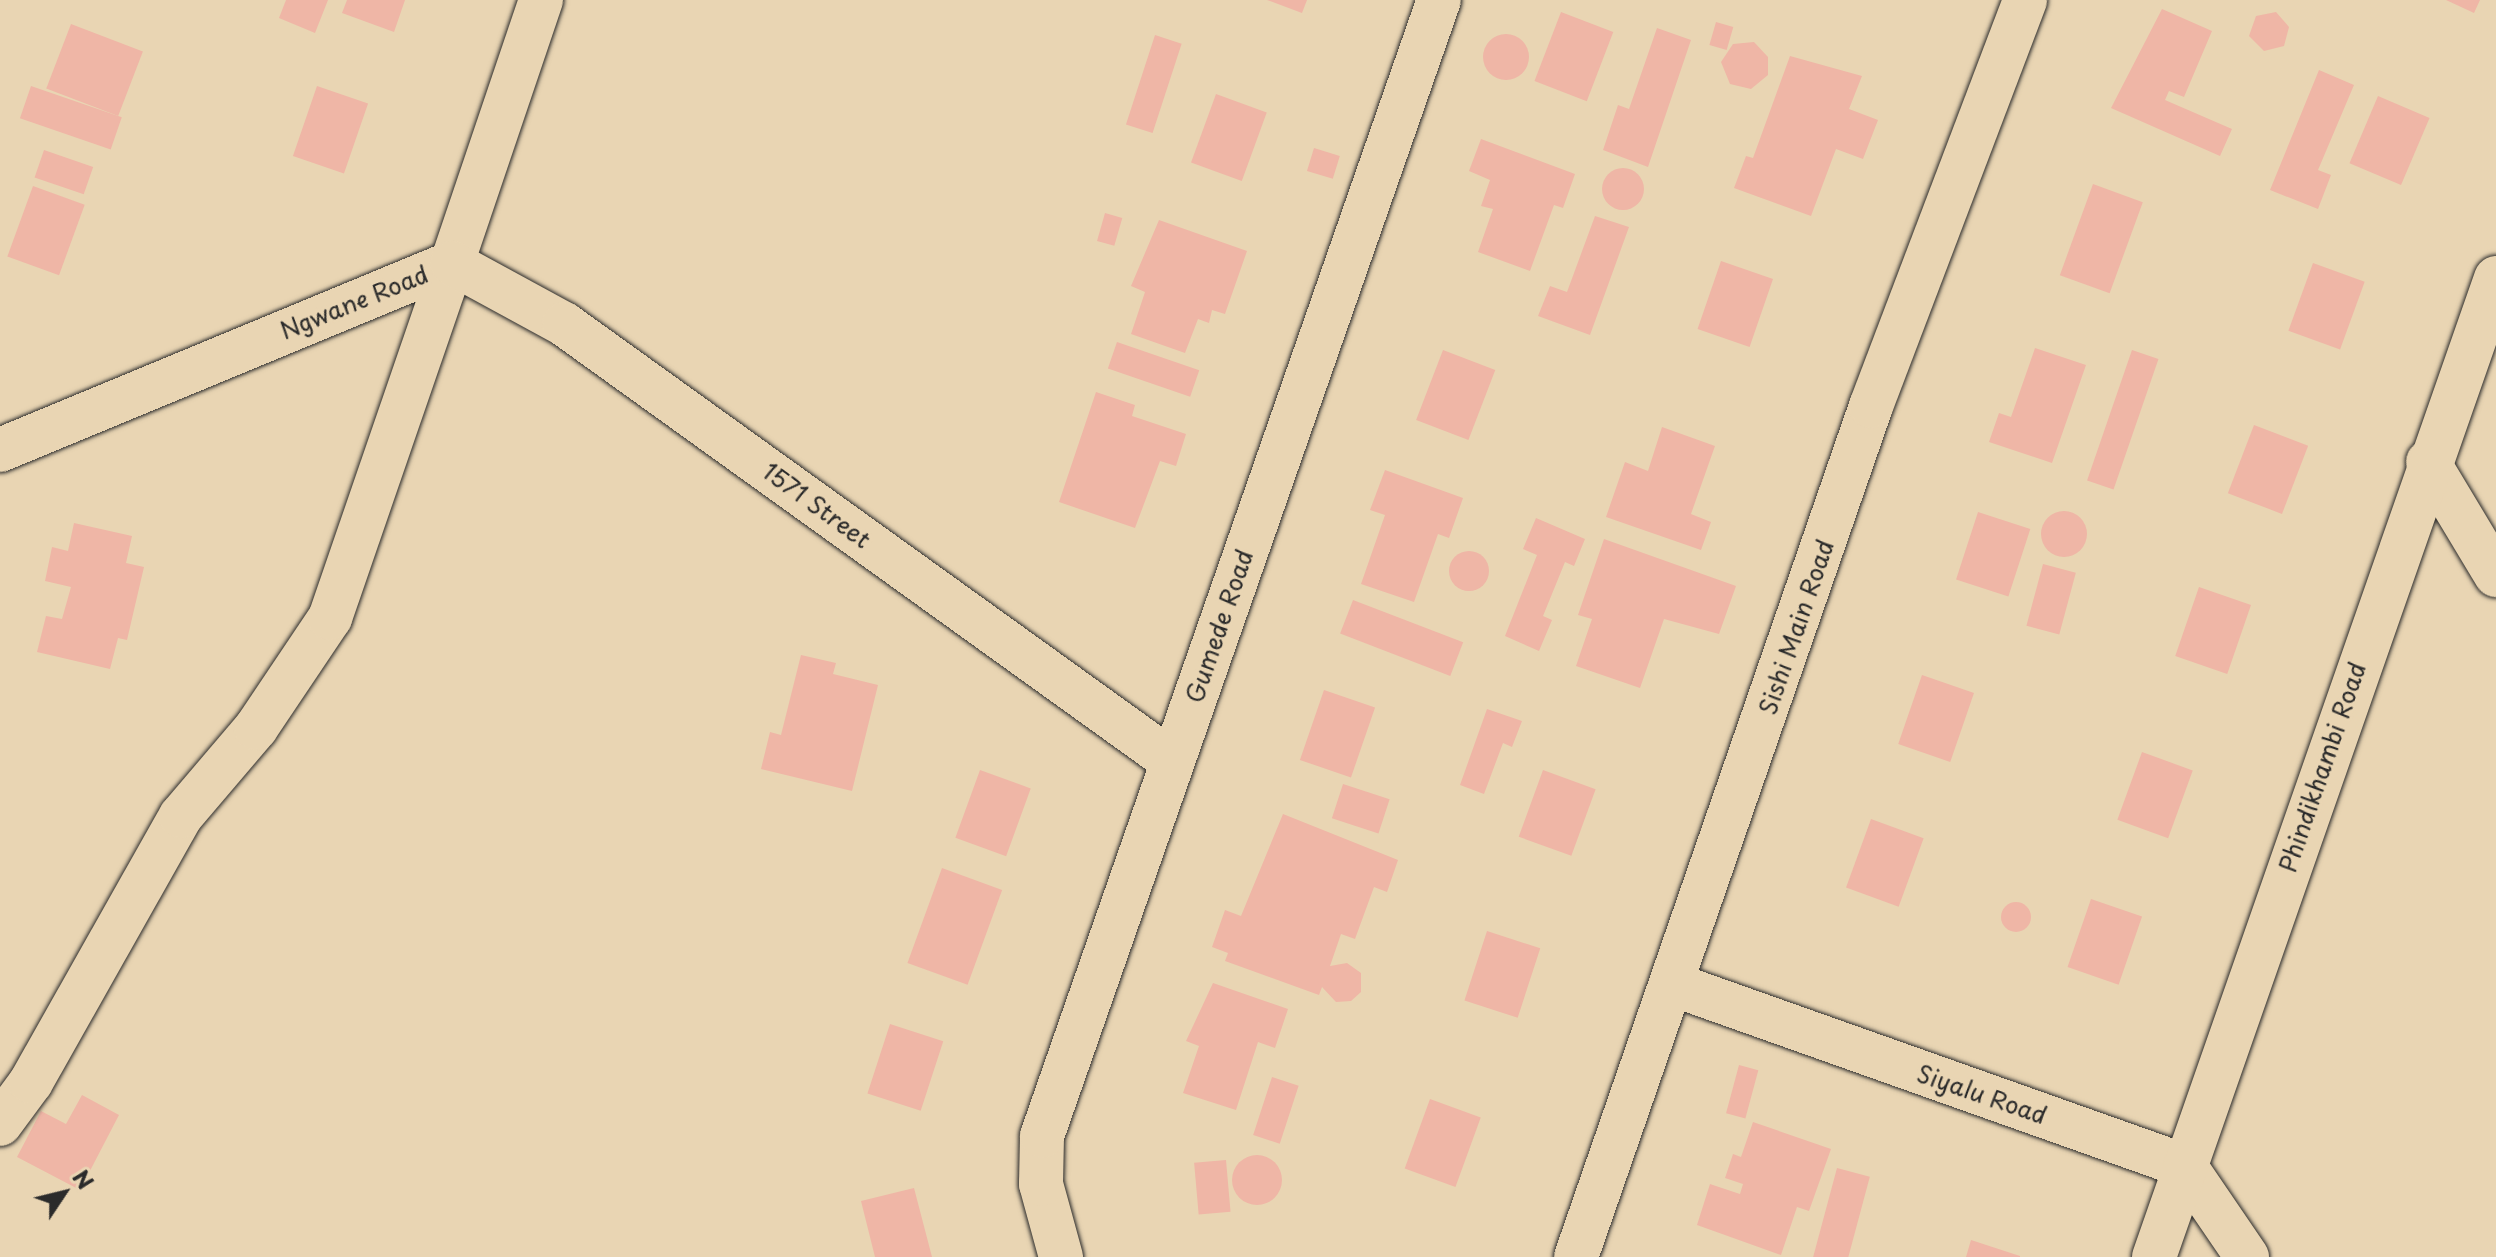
<!DOCTYPE html>
<html>
<head>
<meta charset="utf-8">
<style>
	body { margin:0 }
	#map { position:relative; width:2496px; height:1257px; overflow:hidden; background:#e9d5b3; font-family:"Playpen Sans",sans-serif }
	div>[style] { position:absolute }
	.building>* { inset:0; background:#efb6a6; transform-origin:0 0 }
	.round { border-radius:50% }
	.roads { filter:drop-shadow(0 0 2px #2b2b2b) drop-shadow(0 0 2px #2b2b2b) }
	.minor>* { height:44px; margin:-22px; padding:0 22px; transform-origin:22px; border-radius:22px; background:#e9d5b3 }
	span { translate:-50% -50%; white-space:nowrap; text-align:center; line-height:1.15; -webkit-text-stroke:6px #e9d5b3; paint-order:stroke }
	.street-label { font-size:24px; color:#2b2b2b }
	.north { position:absolute; left:24px; top:1153px; width:80px; height:80px; -webkit-text-stroke:6px #e9d5b3; paint-order:stroke; rotate:55deg; font-size:22px; font-weight:700; line-height:32px; text-align:center; color:#2b2b2b }
	.north::after { content:''; display:block; margin:auto; width:28px; height:36px; background:#2b2b2b; clip-path:polygon(50% 0,100% 100%,50% 72%,0 100%) }
</style>
</head>
<body>
<div id="map">
	<div class="building">
		<i style="clip-path:polygon(286px 0,328px 0,315px 33px,279px 18px)"></i>
		<i style="clip-path:polygon(347px 0,405px 0,394px 32px,342px 13px)"></i>
		<i style="clip-path:polygon(1267px 0,1307px 0,1302px 13px)"></i>
		<i style="clip-path:polygon(2446px 0,2480px 0,2474px 13px)"></i>
		<i style="clip-path:polygon(2162px 9px,2212px 31px,2184px 97px,2169px 91px,2165px 100px,2232px 129px,2220px 156px,2111px 108px)"></i>
		<i style="left:1561px;top:12px;width:56px;height:74px;rotate:21deg"></i>
		<i style="clip-path:polygon(2276px 12px,2289px 27px,2284px 46px,2264px 51px,2249px 36px,2256px 16px)"></i>
		<i style="left:1716px;top:22px;width:18px;height:24px;rotate:16deg"></i>
		<i style="left:71px;top:24px;width:77px;height:69px;rotate:21deg"></i>
		<i style="clip-path:polygon(1657px 28px,1691px 40px,1648px 167px,1603px 150px,1618px 105px,1629px 109px)"></i>
		<i class="round" style="left:1483px;top:34px;width:46px;height:46px"></i>
		<i style="left:1155px;top:35px;width:28px;height:94px;rotate:18deg"></i>
		<i style="clip-path:polygon(1754px 42px,1768px 57px,1768px 75px,1751px 89px,1730px 84px,1721px 62px,1733px 44px)"></i>
		<i style="clip-path:polygon(1790px 56px,1862px 76px,1849px 109px,1878px 120px,1863px 159px,1836px 149px,1811px 216px,1734px 188px,1746px 156px,1753px 158px)"></i>
		<i style="clip-path:polygon(2319px 70px,2354px 85px,2318px 170px,2331px 175px,2318px 209px,2270px 190px)"></i>
		<i style="left:31px;top:86px;width:96px;height:34px;rotate:19deg"></i>
		<i style="left:317px;top:86px;width:54px;height:74px;rotate:19deg"></i>
		<i style="left:1216px;top:94px;width:54px;height:73px;rotate:20deg"></i>
		<i style="left:2378px;top:96px;width:56px;height:73px;rotate:23deg"></i>
		<i style="clip-path:polygon(1481px 139px,1575px 174px,1563px 208px,1554px 205px,1530px 271px,1478px 252px,1493px 209px,1481px 206px,1490px 180px,1469px 171px)"></i>
		<i style="left:1314px;top:148px;width:27px;height:24px;rotate:17deg"></i>
		<i style="left:44px;top:150px;width:52px;height:29px;rotate:19deg"></i>
		<i class="round" style="left:1602px;top:168px;width:42px;height:42px"></i>
		<i style="left:2093px;top:184px;width:53px;height:97px;rotate:20deg"></i>
		<i style="left:33px;top:186px;width:55px;height:75px;rotate:20deg"></i>
		<i style="left:1105px;top:213px;width:18px;height:29px;rotate:16deg"></i>
		<i style="clip-path:polygon(1595px 216px,1629px 227px,1590px 335px,1538px 316px,1550px 286px,1567px 292px)"></i>
		<i style="clip-path:polygon(1159px 220px,1247px 251px,1225px 314px,1212px 310px,1209px 323px,1198px 319px,1185px 353px,1131px 334px,1145px 292px,1131px 286px)"></i>
		<i style="left:1721px;top:261px;width:55px;height:72px;rotate:19deg"></i>
		<i style="left:2313px;top:263px;width:55px;height:72px;rotate:20deg"></i>
		<i style="left:1117px;top:342px;width:87px;height:28px;rotate:19deg"></i>
		<i style="clip-path:polygon(2035px 348px,2086px 365px,2052px 463px,1989px 442px,1999px 413px,2011px 417px)"></i>
		<i style="left:1443px;top:350px;width:56px;height:75px;rotate:21deg"></i>
		<i style="left:2132px;top:350px;width:28px;height:138px;rotate:19deg"></i>
		<i style="clip-path:polygon(1096px 392px,1135px 405px,1132px 416px,1186px 434px,1176px 466px,1160px 461px,1135px 528px,1059px 502px)"></i>
		<i style="left:2254px;top:425px;width:58px;height:73px;rotate:21deg"></i>
		<i style="clip-path:polygon(1662px 427px,1715px 446px,1691px 514px,1711px 522px,1701px 550px,1606px 517px,1625px 462px,1648px 471px)"></i>
		<i style="clip-path:polygon(1385px 470px,1463px 498px,1449px 538px,1438px 534px,1414px 602px,1361px 584px,1385px 515px,1370px 510px)"></i>
		<i class="round" style="left:2041px;top:511px;width:46px;height:46px"></i>
		<i style="left:1978px;top:512px;width:55px;height:71px;rotate:18deg"></i>
		<i style="clip-path:polygon(1536px 518px,1585px 539px,1574px 566px,1565px 562px,1543px 616px,1552px 620px,1539px 651px,1505px 636px,1537px 555px,1523px 549px)"></i>
		<i style="clip-path:polygon(74px 523px,132px 536px,126px 563px,144px 567px,127px 640px,118px 638px,110px 669px,37px 652px,46px 616px,62px 619px,71px 587px,45px 581px,52px 547px,68px 551px)"></i>
		<i style="clip-path:polygon(1604px 539px,1736px 586px,1719px 634px,1664px 619px,1640px 688px,1576px 666px,1592px 619px,1578px 615px)"></i>
		<i class="round" style="left:1449px;top:551px;width:40px;height:40px"></i>
		<i style="left:2043px;top:564px;width:34px;height:64px;rotate:15deg"></i>
		<i style="left:2199px;top:587px;width:55px;height:73px;rotate:19deg"></i>
		<i style="left:1353px;top:600px;width:118px;height:36px;rotate:21deg"></i>
		<i style="clip-path:polygon(801px 655px,836px 663px,833px 674px,878px 685px,852px 791px,761px 769px,770px 732px,781px 735px)"></i>
		<i style="left:1922px;top:675px;width:55px;height:73px;rotate:19deg"></i>
		<i style="left:1324px;top:690px;width:54px;height:74px;rotate:19deg"></i>
		<i style="clip-path:polygon(1487px 709px,1522px 721px,1512px 747px,1503px 743px,1484px 794px,1460px 785px)"></i>
		<i style="left:2142px;top:752px;width:54px;height:72px;rotate:20deg"></i>
		<i style="left:980px;top:770px;width:54px;height:72px;rotate:20deg"></i>
		<i style="left:1543px;top:770px;width:56px;height:71px;rotate:20deg"></i>
		<i style="left:1343px;top:784px;width:49px;height:36px;rotate:18deg"></i>
		<i style="clip-path:polygon(1283px 814px,1398px 860px,1387px 892px,1374px 887px,1355px 939px,1341px 934px,1330px 966px,1347px 963px,1361px 973px,1361px 992px,1351px 1001px,1336px 1002px,1322px 987px,1319px 995px,1225px 961px,1228px 953px,1212px 947px,1225px 910px,1241px 916px)"></i>
		<i style="left:1871px;top:819px;width:56px;height:73px;rotate:20deg"></i>
		<i style="left:942px;top:868px;width:64px;height:101px;rotate:20deg"></i>
		<i style="left:2091px;top:899px;width:54px;height:72px;rotate:19deg"></i>
		<i class="round" style="left:2001px;top:902px;width:30px;height:30px"></i>
		<i style="left:1487px;top:931px;width:56px;height:73px;rotate:18deg"></i>
		<i style="clip-path:polygon(1213px 983px,1288px 1009px,1275px 1048px,1258px 1042px,1236px 1110px,1183px 1093px,1199px 1046px,1186px 1041px)"></i>
		<i style="left:890px;top:1024px;width:56px;height:73px;rotate:18deg"></i>
		<i style="left:1739px;top:1065px;width:20px;height:50px;rotate:15deg"></i>
		<i style="left:1272px;top:1077px;width:28px;height:61px;rotate:18deg"></i>
		<i style="clip-path:polygon(82px 1095px,119px 1115px,80px 1190px,17px 1157px,41px 1111px,66px 1124px)"></i>
		<i style="left:1430px;top:1099px;width:54px;height:74px;rotate:20deg"></i>
		<i style="clip-path:polygon(1753px 1122px,1831px 1149px,1809px 1211px,1797px 1207px,1781px 1255px,1697px 1225px,1710px 1184px,1740px 1194px,1743px 1184px,1725px 1178px,1733px 1154px,1741px 1157px)"></i>
		<i class="round" style="left:1232px;top:1155px;width:50px;height:50px"></i>
		<i style="left:1226px;top:1160px;width:52px;height:32px;rotate:85deg"></i>
		<i style="left:1837px;top:1168px;width:34px;height:93px;rotate:15deg"></i>
		<i style="clip-path:polygon(914px 1188px,932px 1257px,875px 1257px,861px 1201px)"></i>
		<i style="clip-path:polygon(1971px 1240px,2020px 1256px,2020px 1257px,1966px 1257px)"></i>
	</div>
	<div class="roads">
		<div class="minor">
			<i style="left:0;top:450px;width:489px;rotate:-22.5deg"></i>
			<i style="left:452px;top:263px;width:278px;rotate:-71.3deg"></i>
			<i style="left:2428px;top:462px;width:132px;rotate:59deg"></i>
			<i style="left:1675px;top:985px;width:541px;rotate:19.54deg"></i>
			<i style="left:2185px;top:1166px;width:110px;rotate:55.7deg"></i>
			<i style="left:0;top:1124px;width:52px;rotate:-53.6deg"></i>
			<i style="left:31px;top:1082px;width:305px;rotate:-60.6deg"></i>
			<i style="left:181px;top:816px;width:116px;rotate:-49.6deg"></i>
			<i style="left:256px;top:728px;width:133px;rotate:-56.1deg"></i>
			<i style="left:330px;top:618px;width:375px;rotate:-71deg"></i>
			<i style="left:452px;top:263px;width:128px;rotate:28.6deg"></i>
			<i style="left:564px;top:324px;width:749px;rotate:35.71deg"></i>
			<i style="left:1061px;top:1257px;width:76px;rotate:-105.3deg"></i>
			<i style="left:1041px;top:1184px;width:48px;rotate:-88.8deg"></i>
			<i style="left:1042px;top:1136px;width:1203px;rotate:-70.74deg"></i>
			<i style="left:1576px;top:1257px;width:901px;rotate:-70.88deg"></i>
			<i style="left:1871px;top:406px;width:434px;rotate:-69.2deg"></i>
			<i style="left:2154px;top:1257px;width:1037px;rotate:-70.74deg"></i>
		</div>
	</div>
	<div class="street-label">
		<span style="left:354px;top:302px;rotate:-22deg">Ngwane Road</span>
		<span style="left:817px;top:505px;rotate:36deg">1571 Street</span>
		<span style="left:1219px;top:626px;rotate:-71deg">Gumede Road</span>
		<span style="left:1796px;top:627px;rotate:-71deg">Sishi Main Road</span>
		<span style="left:2322px;top:767px;rotate:-71deg">Phindikhambi Road</span>
		<span style="left:1982px;top:1094px;rotate:19deg">Siyalu Road</span>
	</div>
	<div class="north">N</div>
</div>
</body>
</html>
